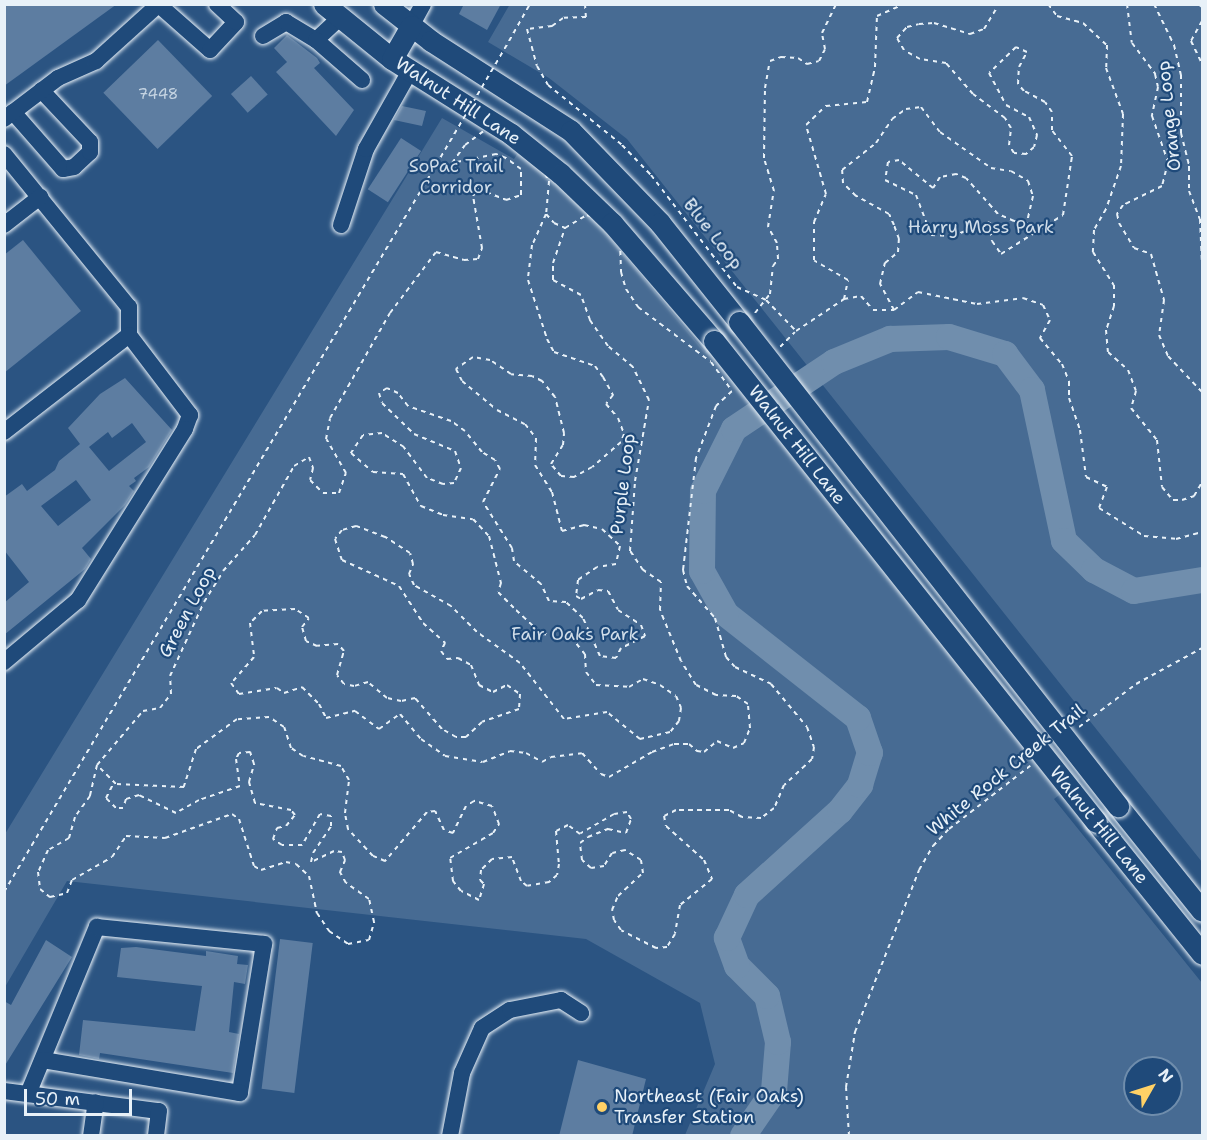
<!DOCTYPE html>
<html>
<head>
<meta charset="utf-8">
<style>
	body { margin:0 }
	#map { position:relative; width:1207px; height:1140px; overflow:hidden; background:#2b5482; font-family:"Shantell Sans",sans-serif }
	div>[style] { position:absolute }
	.green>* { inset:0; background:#476b93 }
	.river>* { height:26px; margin:-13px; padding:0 13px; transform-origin:13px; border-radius:13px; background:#708ead }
	.building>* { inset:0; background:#5d7da1; transform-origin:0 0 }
	.path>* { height:2px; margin-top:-1px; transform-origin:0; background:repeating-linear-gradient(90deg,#e8f1f8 0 4.5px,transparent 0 9px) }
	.roads { filter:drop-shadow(0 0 2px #e8f1f8) drop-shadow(0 0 2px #e8f1f8) }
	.minor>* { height:16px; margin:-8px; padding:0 8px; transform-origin:8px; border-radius:8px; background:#1f4a7a }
	.major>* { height:21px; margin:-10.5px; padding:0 10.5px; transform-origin:10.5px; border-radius:10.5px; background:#1f4a7a }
	.path-bridge>* { height:2px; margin-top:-1px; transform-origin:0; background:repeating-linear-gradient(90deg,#e8f1f8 0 4.5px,transparent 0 9px) }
	.bridges { filter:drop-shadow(0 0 2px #e8f1f8) drop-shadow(0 0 2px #e8f1f8) }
	.major-bridge>* { height:21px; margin:-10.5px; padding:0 10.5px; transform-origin:10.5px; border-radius:10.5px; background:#1f4a7a }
	.dots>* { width:16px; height:16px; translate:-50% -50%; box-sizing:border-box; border:3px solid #1f4a7a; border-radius:50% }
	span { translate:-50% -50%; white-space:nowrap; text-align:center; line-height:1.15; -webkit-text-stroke:4.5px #1f4a7a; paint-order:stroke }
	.number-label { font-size:15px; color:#c5d4e2 }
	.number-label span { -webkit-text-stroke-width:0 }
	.street-label { font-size:18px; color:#e8f1f8 }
	.park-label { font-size:18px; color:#d0dde9 }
	.poi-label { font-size:18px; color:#e8f1f8 }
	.left { translate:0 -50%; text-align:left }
	.frame { position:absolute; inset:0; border:6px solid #e8f1f8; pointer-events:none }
	.north { position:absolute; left:1123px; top:1056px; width:60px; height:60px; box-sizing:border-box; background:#1f4a7a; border:2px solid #6f8dac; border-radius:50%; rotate:51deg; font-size:16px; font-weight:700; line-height:24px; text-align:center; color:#e8f1f8 }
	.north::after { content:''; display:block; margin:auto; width:21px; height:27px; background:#ffd166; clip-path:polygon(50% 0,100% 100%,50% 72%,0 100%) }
	.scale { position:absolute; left:24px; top:1089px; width:108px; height:27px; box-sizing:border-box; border:3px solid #e8f1f8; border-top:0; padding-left:8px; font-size:18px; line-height:21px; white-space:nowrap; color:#e8f1f8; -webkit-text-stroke:4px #1f4a7a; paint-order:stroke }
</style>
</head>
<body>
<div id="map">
	<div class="green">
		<i style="clip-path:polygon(510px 4px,1202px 5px,1202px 862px,627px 139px,549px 78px,488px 42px)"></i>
		<i style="clip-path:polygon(evenodd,442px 118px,514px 159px,518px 153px,568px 188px,705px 352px,726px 339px,1080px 779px,1054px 799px,1202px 983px,1202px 1135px,685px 1135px,715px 1064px,700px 1003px,586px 939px,67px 881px,5px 987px,5px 834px,442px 118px,1135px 1068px,1171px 1068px,1171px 1104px,1135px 1104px,1135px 1068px)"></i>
	</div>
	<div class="river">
		<i style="left:743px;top:1136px;width:55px;rotate:-55.4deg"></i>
		<i style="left:774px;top:1091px;width:49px;rotate:-85.3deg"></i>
		<i style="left:778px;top:1042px;width:47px;rotate:-103.4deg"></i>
		<i style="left:767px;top:996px;width:42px;rotate:-135deg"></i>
		<i style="left:737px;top:966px;width:30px;rotate:-110deg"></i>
		<i style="left:727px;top:938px;width:47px;rotate:-65.1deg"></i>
		<i style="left:747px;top:895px;width:125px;rotate:-42.1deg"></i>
		<i style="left:840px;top:811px;width:33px;rotate:-52deg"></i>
		<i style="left:860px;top:785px;width:34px;rotate:-73deg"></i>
		<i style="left:870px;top:753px;width:37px;rotate:-109deg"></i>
		<i style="left:858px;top:718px;width:168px;rotate:-141.8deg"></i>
		<i style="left:726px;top:614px;width:49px;rotate:-119.2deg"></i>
		<i style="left:702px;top:571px;width:80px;rotate:-89.3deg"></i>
		<i style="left:703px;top:491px;width:69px;rotate:-63.4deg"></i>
		<i style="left:734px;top:429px;width:120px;rotate:-33.8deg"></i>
		<i style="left:834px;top:362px;width:61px;rotate:-22.3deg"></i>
		<i style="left:890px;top:339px;width:59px;rotate:-1.9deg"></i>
		<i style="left:949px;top:337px;width:59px;rotate:16.9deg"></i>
		<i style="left:1005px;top:354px;width:45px;rotate:53.1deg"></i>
		<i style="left:1032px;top:390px;width:154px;rotate:78deg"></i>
		<i style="left:1064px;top:541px;width:42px;rotate:44deg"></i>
		<i style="left:1094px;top:570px;width:45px;rotate:27.7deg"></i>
		<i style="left:1134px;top:591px;width:69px;rotate:-9.2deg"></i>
	</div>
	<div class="building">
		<i style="clip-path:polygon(4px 4px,117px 4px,4px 86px)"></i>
		<i style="clip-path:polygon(464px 4px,501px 4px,487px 30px,459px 14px)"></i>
		<i style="clip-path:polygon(287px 35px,317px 58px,320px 63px,314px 68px,354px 110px,336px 136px,276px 72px,287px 62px,274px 48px)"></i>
		<i style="left:158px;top:40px;width:78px;height:76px;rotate:46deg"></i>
		<i style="left:251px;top:76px;width:25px;height:27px;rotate:48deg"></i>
		<i style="clip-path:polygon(402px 106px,426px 111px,422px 126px,394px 120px)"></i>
		<i style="left:401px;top:138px;width:24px;height:61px;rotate:33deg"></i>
		<i style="clip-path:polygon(23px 240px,81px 311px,4px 373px,4px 255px)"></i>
		<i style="clip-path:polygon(evenodd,125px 378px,172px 430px,149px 467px,134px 478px,136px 481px,129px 486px,134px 491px,125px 505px,82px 548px,91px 559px,85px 569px,4px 635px,4px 603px,29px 582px,4px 550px,4px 497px,22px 484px,27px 491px,55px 470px,59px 461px,80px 444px,68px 428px,100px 394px,125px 378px,132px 423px,146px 442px,109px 471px,89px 447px,108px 432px,112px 438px,132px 423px,125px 378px,76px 480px,91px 500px,58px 526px,41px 506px,76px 480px)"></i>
		<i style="left:280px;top:939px;width:33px;height:151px;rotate:7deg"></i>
		<i style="clip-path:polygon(46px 940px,72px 957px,4px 1067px,4px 1001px,11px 1005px)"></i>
		<i style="clip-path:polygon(136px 947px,206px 956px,206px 951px,238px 956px,237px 964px,248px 965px,245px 984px,234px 982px,229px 1032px,239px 1034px,233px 1073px,100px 1053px,99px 1059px,79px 1055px,83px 1020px,195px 1031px,202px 986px,117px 977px,121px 948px)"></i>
		<i style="clip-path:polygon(578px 1060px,646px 1079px,632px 1136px,559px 1136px)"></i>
	</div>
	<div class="path">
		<i style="left:585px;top:4px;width:13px;rotate:86deg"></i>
		<i style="left:586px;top:17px;width:23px;rotate:178deg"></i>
		<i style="left:563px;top:18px;width:14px;rotate:144deg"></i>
		<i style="left:552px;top:26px;width:25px;rotate:173deg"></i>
		<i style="left:527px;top:29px;width:38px;rotate:75deg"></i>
		<i style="left:537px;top:66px;width:22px;rotate:60deg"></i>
		<i style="left:548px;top:85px;width:95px;rotate:39deg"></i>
		<i style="left:622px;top:145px;width:42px;rotate:46deg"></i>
		<i style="left:651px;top:175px;width:141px;rotate:52.5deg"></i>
		<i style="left:737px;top:287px;width:32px;rotate:24deg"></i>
		<i style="left:766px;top:300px;width:43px;rotate:45.9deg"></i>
		<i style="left:796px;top:331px;width:58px;rotate:-33.7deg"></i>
		<i style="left:844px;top:299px;width:17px;rotate:-10deg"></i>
		<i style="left:861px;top:296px;width:18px;rotate:49deg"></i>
		<i style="left:873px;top:310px;width:21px"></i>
		<i style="left:894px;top:310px;width:30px;rotate:-37deg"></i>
		<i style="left:918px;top:292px;width:60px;rotate:11.5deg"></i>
		<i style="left:977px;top:304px;width:46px;rotate:-7.4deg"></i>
		<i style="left:1023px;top:298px;width:21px;rotate:19deg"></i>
		<i style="left:1043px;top:305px;width:17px;rotate:65deg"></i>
		<i style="left:1050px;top:320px;width:21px;rotate:119deg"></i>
		<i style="left:1040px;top:338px;width:34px;rotate:50deg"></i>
		<i style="left:1062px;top:364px;width:18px;rotate:68deg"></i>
		<i style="left:1069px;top:381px;width:17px;rotate:90deg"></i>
		<i style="left:1069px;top:398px;width:34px;rotate:71deg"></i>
		<i style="left:1080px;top:430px;width:47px;rotate:82.7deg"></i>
		<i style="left:1086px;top:477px;width:23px;rotate:25deg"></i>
		<i style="left:1107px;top:487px;width:22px;rotate:111deg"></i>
		<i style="left:1099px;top:508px;width:53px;rotate:31.9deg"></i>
		<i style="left:1144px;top:536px;width:32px;rotate:5deg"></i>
		<i style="left:1176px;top:539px;width:27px;rotate:-15deg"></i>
		<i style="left:1048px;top:4px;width:15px;rotate:53deg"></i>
		<i style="left:1057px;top:16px;width:27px;rotate:15deg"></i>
		<i style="left:1083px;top:23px;width:33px;rotate:43deg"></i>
		<i style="left:1107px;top:45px;width:23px;rotate:92deg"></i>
		<i style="left:1106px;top:68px;width:49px;rotate:69.7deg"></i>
		<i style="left:1123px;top:114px;width:52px;rotate:92.2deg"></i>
		<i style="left:1121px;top:166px;width:46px;rotate:109.2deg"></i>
		<i style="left:1106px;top:209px;width:24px;rotate:120deg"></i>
		<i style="left:1094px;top:230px;width:22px;rotate:93deg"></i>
		<i style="left:1093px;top:252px;width:39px;rotate:58deg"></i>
		<i style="left:1114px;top:285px;width:21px;rotate:90deg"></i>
		<i style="left:1114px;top:306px;width:25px;rotate:108deg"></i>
		<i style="left:1106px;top:330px;width:22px;rotate:85deg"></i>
		<i style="left:1108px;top:352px;width:27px;rotate:42deg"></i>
		<i style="left:1128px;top:370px;width:22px;rotate:69deg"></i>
		<i style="left:1136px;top:391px;width:18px;rotate:106deg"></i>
		<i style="left:1131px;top:408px;width:41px;rotate:50.9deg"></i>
		<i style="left:1157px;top:440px;width:47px;rotate:83.9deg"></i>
		<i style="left:1162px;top:487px;width:17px;rotate:50deg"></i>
		<i style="left:1173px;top:500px;width:9px"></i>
		<i style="left:1182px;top:500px;width:13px;rotate:-18deg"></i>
		<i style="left:1194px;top:496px;width:16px;rotate:-60deg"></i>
		<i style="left:1127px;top:4px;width:39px;rotate:83deg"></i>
		<i style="left:1132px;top:43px;width:39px;rotate:53deg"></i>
		<i style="left:1155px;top:74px;width:13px;rotate:77deg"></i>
		<i style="left:1158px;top:87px;width:30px;rotate:102deg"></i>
		<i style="left:1152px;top:116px;width:49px;rotate:70.8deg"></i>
		<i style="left:1168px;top:162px;width:25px;rotate:104deg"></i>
		<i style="left:1162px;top:186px;width:43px;rotate:154deg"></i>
		<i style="left:1123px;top:205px;width:11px;rotate:124deg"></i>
		<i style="left:1117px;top:214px;width:9px;rotate:77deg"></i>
		<i style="left:1119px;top:223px;width:29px;rotate:59deg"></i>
		<i style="left:1134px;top:248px;width:18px;rotate:19deg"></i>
		<i style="left:1151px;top:254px;width:48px;rotate:74.2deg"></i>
		<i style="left:1164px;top:300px;width:35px;rotate:98deg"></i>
		<i style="left:1159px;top:335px;width:23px;rotate:67deg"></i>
		<i style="left:1168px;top:356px;width:50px;rotate:46.6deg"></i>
		<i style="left:1154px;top:4px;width:46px;rotate:64deg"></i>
		<i style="left:1174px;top:45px;width:31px;rotate:77deg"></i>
		<i style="left:1181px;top:75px;width:58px;rotate:90deg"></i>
		<i style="left:1181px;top:133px;width:34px;rotate:76deg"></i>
		<i style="left:1189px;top:166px;width:25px;rotate:90deg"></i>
		<i style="left:1189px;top:191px;width:30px;rotate:69deg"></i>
		<i style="left:1200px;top:219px;width:45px;rotate:87.5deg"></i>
		<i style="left:1198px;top:4px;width:5px;rotate:37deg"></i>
		<i style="left:1202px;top:21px;width:23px;rotate:119deg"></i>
		<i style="left:1191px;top:41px;width:25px;rotate:64deg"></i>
		<i style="left:509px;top:41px;width:43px;rotate:-60.4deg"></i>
		<i style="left:486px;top:129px;width:52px;rotate:34deg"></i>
		<i style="left:529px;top:158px;width:23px;rotate:45deg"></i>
		<i style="left:545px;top:174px;width:8px;rotate:60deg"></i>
		<i style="left:549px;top:181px;width:33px;rotate:95deg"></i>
		<i style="left:546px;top:214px;width:12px;rotate:48deg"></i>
		<i style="left:554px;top:223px;width:12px;rotate:24deg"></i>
		<i style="left:565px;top:228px;width:26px;rotate:-31deg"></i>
		<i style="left:587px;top:215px;width:15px;rotate:20deg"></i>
		<i style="left:601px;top:220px;width:17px;rotate:45deg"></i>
		<i style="left:613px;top:232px;width:12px;rotate:55deg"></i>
		<i style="left:620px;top:242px;width:30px;rotate:88deg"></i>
		<i style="left:621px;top:272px;width:18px;rotate:74deg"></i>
		<i style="left:626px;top:289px;width:22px;rotate:56deg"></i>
		<i style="left:638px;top:307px;width:91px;rotate:37deg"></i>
		<i style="left:711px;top:362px;width:36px;rotate:54deg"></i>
		<i style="left:732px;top:391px;width:22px;rotate:137deg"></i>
		<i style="left:716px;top:406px;width:56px;rotate:111deg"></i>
		<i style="left:696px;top:458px;width:113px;rotate:96.6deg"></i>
		<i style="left:683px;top:570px;width:16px;rotate:76deg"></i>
		<i style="left:687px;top:586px;width:43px;rotate:48.8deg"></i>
		<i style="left:715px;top:618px;width:41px;rotate:74.2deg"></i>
		<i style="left:726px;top:657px;width:13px;rotate:48deg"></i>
		<i style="left:735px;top:667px;width:40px;rotate:25deg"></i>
		<i style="left:771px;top:684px;width:56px;rotate:50.1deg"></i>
		<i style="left:807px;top:727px;width:21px;rotate:71deg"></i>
		<i style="left:814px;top:747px;width:12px;rotate:99deg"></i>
		<i style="left:812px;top:759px;width:38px;rotate:137deg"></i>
		<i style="left:784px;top:785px;width:25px;rotate:113deg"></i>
		<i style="left:774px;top:808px;width:16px;rotate:142deg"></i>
		<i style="left:761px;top:818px;width:19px;rotate:-177deg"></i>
		<i style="left:742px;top:817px;width:15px;rotate:-152deg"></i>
		<i style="left:729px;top:810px;width:53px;rotate:180deg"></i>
		<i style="left:676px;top:810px;width:13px;rotate:153deg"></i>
		<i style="left:664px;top:816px;width:10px;rotate:79deg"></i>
		<i style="left:666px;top:826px;width:51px;rotate:41.8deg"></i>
		<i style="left:704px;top:860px;width:21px;rotate:67deg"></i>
		<i style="left:712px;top:879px;width:41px;rotate:140.9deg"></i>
		<i style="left:680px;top:905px;width:29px;rotate:100deg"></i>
		<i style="left:675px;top:934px;width:15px;rotate:122deg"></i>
		<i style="left:667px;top:947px;width:11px;rotate:175deg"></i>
		<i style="left:656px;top:948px;width:39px;rotate:-153deg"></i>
		<i style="left:621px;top:930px;width:12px;rotate:-125deg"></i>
		<i style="left:614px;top:920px;width:10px;rotate:-101deg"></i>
		<i style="left:612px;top:910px;width:15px;rotate:-67deg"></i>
		<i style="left:618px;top:896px;width:34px;rotate:-43deg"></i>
		<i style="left:643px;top:873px;width:13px;rotate:-99deg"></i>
		<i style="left:641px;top:860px;width:19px;rotate:-148deg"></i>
		<i style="left:625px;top:850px;width:13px;rotate:167deg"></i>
		<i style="left:612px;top:853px;width:15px;rotate:122deg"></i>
		<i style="left:604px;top:866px;width:13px;rotate:171deg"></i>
		<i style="left:591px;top:868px;width:12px;rotate:-138deg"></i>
		<i style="left:582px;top:860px;width:17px;rotate:-97deg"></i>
		<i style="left:580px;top:843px;width:10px;rotate:-37deg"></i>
		<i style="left:588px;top:837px;width:22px;rotate:-22deg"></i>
		<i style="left:608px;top:829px;width:18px;rotate:13deg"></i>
		<i style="left:626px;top:833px;width:15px;rotate:-70deg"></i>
		<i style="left:631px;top:819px;width:8px;rotate:-120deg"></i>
		<i style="left:627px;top:812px;width:13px;rotate:171deg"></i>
		<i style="left:614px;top:814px;width:39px;rotate:150deg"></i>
		<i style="left:580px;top:834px;width:15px;rotate:-143deg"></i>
		<i style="left:568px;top:825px;width:13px;rotate:153deg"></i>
		<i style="left:556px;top:831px;width:33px;rotate:85deg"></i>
		<i style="left:559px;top:864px;width:11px;rotate:100deg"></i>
		<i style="left:557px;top:875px;width:11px;rotate:139deg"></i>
		<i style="left:549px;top:882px;width:22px;rotate:170deg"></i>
		<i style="left:527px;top:886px;width:8px;rotate:-140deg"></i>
		<i style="left:521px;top:881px;width:26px;rotate:-111deg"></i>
		<i style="left:512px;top:857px;width:20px;rotate:174deg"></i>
		<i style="left:492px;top:859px;width:16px;rotate:135deg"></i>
		<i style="left:481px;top:870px;width:10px;rotate:96deg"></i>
		<i style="left:480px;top:880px;width:6px;rotate:45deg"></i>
		<i style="left:484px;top:884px;width:17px;rotate:107deg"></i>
		<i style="left:479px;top:900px;width:20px;rotate:-153deg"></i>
		<i style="left:461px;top:891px;width:13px;rotate:-129deg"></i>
		<i style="left:453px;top:881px;width:23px;rotate:-97deg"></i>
		<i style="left:450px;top:858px;width:50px;rotate:-30.2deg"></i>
		<i style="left:493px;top:833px;width:11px;rotate:-56deg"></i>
		<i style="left:499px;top:824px;width:19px;rotate:-111deg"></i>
		<i style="left:492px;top:806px;width:19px;rotate:-164deg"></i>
		<i style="left:474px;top:801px;width:9px;rotate:148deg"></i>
		<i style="left:466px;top:806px;width:30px;rotate:116deg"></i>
		<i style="left:453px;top:833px;width:9px;rotate:-162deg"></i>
		<i style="left:444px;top:830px;width:21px;rotate:-115deg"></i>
		<i style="left:435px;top:811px;width:8px;rotate:173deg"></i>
		<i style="left:427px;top:812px;width:65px;rotate:130.6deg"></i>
		<i style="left:385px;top:861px;width:13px;rotate:-157deg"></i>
		<i style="left:373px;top:856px;width:37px;rotate:-133deg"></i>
		<i style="left:348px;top:829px;width:16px;rotate:-101deg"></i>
		<i style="left:345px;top:813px;width:33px;rotate:-83deg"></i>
		<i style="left:349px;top:780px;width:16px;rotate:-120deg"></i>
		<i style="left:341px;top:766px;width:39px;rotate:-165deg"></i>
		<i style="left:303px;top:756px;width:14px;rotate:-146deg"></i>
		<i style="left:291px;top:748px;width:22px;rotate:-108deg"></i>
		<i style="left:284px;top:727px;width:18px;rotate:-146deg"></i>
		<i style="left:269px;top:717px;width:32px;rotate:176deg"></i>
		<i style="left:237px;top:719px;width:51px;rotate:143.8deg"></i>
		<i style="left:196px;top:749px;width:40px;rotate:108deg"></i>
		<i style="left:184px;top:787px;width:68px;rotate:-177.5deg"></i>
		<i style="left:116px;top:784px;width:27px;rotate:-135deg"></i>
		<i style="left:97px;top:765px;width:71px;rotate:-49.6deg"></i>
		<i style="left:143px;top:711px;width:17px;rotate:-10deg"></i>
		<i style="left:160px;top:708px;width:18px;rotate:-52deg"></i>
		<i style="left:171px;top:694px;width:18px;rotate:-93deg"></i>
		<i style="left:170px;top:676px;width:81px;rotate:-65.3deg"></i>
		<i style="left:204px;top:602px;width:36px;rotate:-58deg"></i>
		<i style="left:223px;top:571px;width:48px;rotate:-48.4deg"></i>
		<i style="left:255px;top:535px;width:79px;rotate:-60.5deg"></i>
		<i style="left:294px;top:466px;width:17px;rotate:-31deg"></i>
		<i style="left:309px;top:457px;width:12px;rotate:70deg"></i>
		<i style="left:313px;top:468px;width:12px;rotate:104deg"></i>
		<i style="left:310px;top:480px;width:18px;rotate:45deg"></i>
		<i style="left:323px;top:493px;width:16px"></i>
		<i style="left:339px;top:493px;width:21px;rotate:-71deg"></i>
		<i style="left:346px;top:473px;width:39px;rotate:-120deg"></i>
		<i style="left:326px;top:439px;width:21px;rotate:-79deg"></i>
		<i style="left:330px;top:418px;width:121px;rotate:-60.3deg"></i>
		<i style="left:390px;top:313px;width:76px;rotate:-53deg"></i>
		<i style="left:436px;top:252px;width:29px;rotate:16deg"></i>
		<i style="left:464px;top:260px;width:14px;rotate:-4deg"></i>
		<i style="left:478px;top:259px;width:12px;rotate:-70deg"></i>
		<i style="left:482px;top:248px;width:53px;rotate:-99.8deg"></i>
		<i style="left:473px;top:196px;width:9px;rotate:-54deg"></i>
		<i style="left:478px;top:189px;width:30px;rotate:21deg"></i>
		<i style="left:506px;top:200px;width:16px;rotate:-18deg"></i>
		<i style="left:521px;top:195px;width:26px;rotate:-90deg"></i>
		<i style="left:521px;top:169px;width:19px;rotate:-144deg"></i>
		<i style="left:506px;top:158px;width:11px;rotate:-158deg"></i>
		<i style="left:496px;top:154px;width:45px;rotate:168.4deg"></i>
		<i style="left:452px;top:163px;width:22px;rotate:-54deg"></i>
		<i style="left:465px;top:145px;width:26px;rotate:-37deg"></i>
		<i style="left:546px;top:214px;width:34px;rotate:114deg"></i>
		<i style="left:532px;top:245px;width:35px;rotate:97deg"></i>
		<i style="left:528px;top:280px;width:62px;rotate:72.1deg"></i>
		<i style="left:547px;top:339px;width:15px;rotate:62deg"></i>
		<i style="left:554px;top:352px;width:43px;rotate:18.9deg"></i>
		<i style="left:595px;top:366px;width:14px;rotate:54deg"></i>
		<i style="left:603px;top:377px;width:21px;rotate:61deg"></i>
		<i style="left:613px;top:395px;width:11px;rotate:128deg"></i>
		<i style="left:606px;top:404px;width:18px;rotate:49deg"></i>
		<i style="left:618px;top:418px;width:17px;rotate:69deg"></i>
		<i style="left:624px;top:434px;width:9px;rotate:111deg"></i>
		<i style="left:621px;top:442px;width:38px;rotate:139deg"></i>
		<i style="left:592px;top:467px;width:21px;rotate:151deg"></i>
		<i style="left:574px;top:477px;width:13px;rotate:-176deg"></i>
		<i style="left:561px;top:476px;width:16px;rotate:-130deg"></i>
		<i style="left:551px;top:464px;width:22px;rotate:-58deg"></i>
		<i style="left:563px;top:445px;width:12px;rotate:-85deg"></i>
		<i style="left:564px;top:433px;width:37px;rotate:-104deg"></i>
		<i style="left:555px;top:397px;width:21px;rotate:-129deg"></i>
		<i style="left:542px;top:381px;width:11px;rotate:-153deg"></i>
		<i style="left:532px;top:376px;width:21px;rotate:-175deg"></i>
		<i style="left:511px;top:374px;width:25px;rotate:-146deg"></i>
		<i style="left:490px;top:360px;width:17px;rotate:-170deg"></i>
		<i style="left:473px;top:357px;width:21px;rotate:145deg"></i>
		<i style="left:456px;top:369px;width:13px;rotate:63deg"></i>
		<i style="left:462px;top:381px;width:45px;rotate:39.6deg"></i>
		<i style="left:497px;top:410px;width:31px;rotate:27deg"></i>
		<i style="left:525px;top:424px;width:18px;rotate:52deg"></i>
		<i style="left:536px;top:438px;width:27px;rotate:92deg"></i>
		<i style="left:535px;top:465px;width:32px;rotate:58deg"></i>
		<i style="left:552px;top:492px;width:40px;rotate:75.6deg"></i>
		<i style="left:562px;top:531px;width:23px;rotate:-15deg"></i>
		<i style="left:584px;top:525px;width:18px;rotate:13deg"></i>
		<i style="left:602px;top:529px;width:25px;rotate:43deg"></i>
		<i style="left:620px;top:546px;width:18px;rotate:103deg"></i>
		<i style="left:616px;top:564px;width:19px;rotate:171deg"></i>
		<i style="left:597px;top:567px;width:23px;rotate:146deg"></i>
		<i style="left:578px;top:580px;width:16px;rotate:97deg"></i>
		<i style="left:576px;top:596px;width:6px;rotate:31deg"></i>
		<i style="left:581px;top:599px;width:19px;rotate:-28deg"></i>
		<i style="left:598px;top:590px;width:10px;rotate:6deg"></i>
		<i style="left:608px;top:591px;width:21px;rotate:62deg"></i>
		<i style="left:618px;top:610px;width:27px;rotate:33deg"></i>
		<i style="left:641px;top:625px;width:12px;rotate:70deg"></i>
		<i style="left:645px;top:636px;width:27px;rotate:153deg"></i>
		<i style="left:621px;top:648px;width:11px;rotate:117deg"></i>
		<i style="left:616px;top:658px;width:16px;rotate:-173deg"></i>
		<i style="left:600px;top:656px;width:42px;rotate:-114.1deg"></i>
		<i style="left:583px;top:618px;width:23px;rotate:-137deg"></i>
		<i style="left:566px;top:602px;width:17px;rotate:-177deg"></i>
		<i style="left:549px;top:601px;width:19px;rotate:-115deg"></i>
		<i style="left:541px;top:584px;width:35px;rotate:-140deg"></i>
		<i style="left:514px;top:561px;width:13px;rotate:-99deg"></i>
		<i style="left:512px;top:548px;width:54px;rotate:-122.2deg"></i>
		<i style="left:483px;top:502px;width:37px;rotate:-63deg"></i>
		<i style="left:500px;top:469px;width:10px;rotate:-119deg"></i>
		<i style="left:495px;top:460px;width:15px;rotate:-148deg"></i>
		<i style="left:482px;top:452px;width:27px;rotate:-129deg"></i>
		<i style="left:465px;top:431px;width:17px;rotate:-144deg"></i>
		<i style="left:451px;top:421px;width:46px;rotate:-160.8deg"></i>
		<i style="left:408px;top:406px;width:16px;rotate:-128deg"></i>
		<i style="left:398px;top:393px;width:12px;rotate:-156deg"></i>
		<i style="left:387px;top:388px;width:9px;rotate:148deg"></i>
		<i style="left:379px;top:393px;width:10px;rotate:73deg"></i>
		<i style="left:382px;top:403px;width:45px;rotate:44.1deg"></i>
		<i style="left:414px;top:434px;width:44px;rotate:22.5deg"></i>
		<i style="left:455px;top:451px;width:18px;rotate:71deg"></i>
		<i style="left:461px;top:468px;width:17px;rotate:115deg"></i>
		<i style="left:454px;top:483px;width:11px;rotate:175deg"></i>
		<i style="left:443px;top:484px;width:17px;rotate:-159deg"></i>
		<i style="left:427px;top:478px;width:39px;rotate:-127deg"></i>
		<i style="left:404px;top:447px;width:26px;rotate:-148deg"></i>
		<i style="left:382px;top:433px;width:19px;rotate:174deg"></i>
		<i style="left:363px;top:435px;width:22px;rotate:124deg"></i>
		<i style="left:351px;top:453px;width:29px;rotate:41deg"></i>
		<i style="left:373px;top:472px;width:30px;rotate:4deg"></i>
		<i style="left:403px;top:474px;width:37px;rotate:61deg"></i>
		<i style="left:421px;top:506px;width:24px;rotate:22deg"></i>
		<i style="left:443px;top:515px;width:30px;rotate:8deg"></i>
		<i style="left:473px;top:519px;width:23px;rotate:47deg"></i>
		<i style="left:489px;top:536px;width:49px;rotate:75.7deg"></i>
		<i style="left:501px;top:583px;width:9px;rotate:108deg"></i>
		<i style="left:498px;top:592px;width:25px;rotate:45deg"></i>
		<i style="left:516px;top:610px;width:35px;rotate:43deg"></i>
		<i style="left:542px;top:634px;width:29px;rotate:6deg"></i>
		<i style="left:571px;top:637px;width:22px;rotate:51deg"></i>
		<i style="left:585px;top:654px;width:18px;rotate:87deg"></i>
		<i style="left:586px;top:672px;width:16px;rotate:52deg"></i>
		<i style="left:596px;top:685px;width:33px;rotate:3deg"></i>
		<i style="left:629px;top:687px;width:16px;rotate:-30deg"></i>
		<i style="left:643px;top:679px;width:18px;rotate:19deg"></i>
		<i style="left:660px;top:685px;width:19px;rotate:35deg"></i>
		<i style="left:676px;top:696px;width:13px;rotate:67deg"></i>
		<i style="left:681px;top:708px;width:13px;rotate:99deg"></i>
		<i style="left:679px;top:721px;width:14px;rotate:129deg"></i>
		<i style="left:670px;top:732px;width:31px;rotate:167deg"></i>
		<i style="left:640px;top:739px;width:43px;rotate:-140.7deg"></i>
		<i style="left:607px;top:712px;width:44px;rotate:170.8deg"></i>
		<i style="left:564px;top:719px;width:71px;rotate:-128.2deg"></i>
		<i style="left:520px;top:663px;width:53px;rotate:-144.2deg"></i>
		<i style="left:477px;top:632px;width:37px;rotate:-135deg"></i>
		<i style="left:451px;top:606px;width:43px;rotate:-150.4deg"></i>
		<i style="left:414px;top:585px;width:12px;rotate:-114deg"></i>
		<i style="left:409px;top:574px;width:11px;rotate:-68deg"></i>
		<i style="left:413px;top:564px;width:11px;rotate:-105deg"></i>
		<i style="left:410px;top:553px;width:30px;rotate:-147deg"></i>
		<i style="left:385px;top:537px;width:31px;rotate:-159deg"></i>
		<i style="left:356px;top:526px;width:15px;rotate:164deg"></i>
		<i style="left:342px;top:530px;width:11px;rotate:128deg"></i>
		<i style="left:335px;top:539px;width:22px;rotate:72deg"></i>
		<i style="left:342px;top:560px;width:63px;rotate:24.5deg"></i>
		<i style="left:399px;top:586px;width:44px;rotate:57deg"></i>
		<i style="left:423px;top:623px;width:30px;rotate:42deg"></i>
		<i style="left:445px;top:643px;width:9px;rotate:117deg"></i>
		<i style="left:441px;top:651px;width:10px;rotate:53deg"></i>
		<i style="left:447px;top:659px;width:11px;rotate:-5deg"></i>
		<i style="left:458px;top:658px;width:15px;rotate:28deg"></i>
		<i style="left:471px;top:665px;width:22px;rotate:68deg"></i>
		<i style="left:479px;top:685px;width:16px;rotate:27deg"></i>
		<i style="left:493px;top:692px;width:16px;rotate:-27deg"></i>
		<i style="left:507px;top:685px;width:16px;rotate:35deg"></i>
		<i style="left:520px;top:694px;width:15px;rotate:94deg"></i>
		<i style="left:519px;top:709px;width:39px;rotate:161deg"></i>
		<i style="left:482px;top:722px;width:22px;rotate:137deg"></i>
		<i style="left:466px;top:737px;width:10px;rotate:180deg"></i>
		<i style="left:456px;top:737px;width:16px;rotate:-150deg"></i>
		<i style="left:442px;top:729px;width:41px;rotate:-131.1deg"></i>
		<i style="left:415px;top:698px;width:14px;rotate:168deg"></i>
		<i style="left:401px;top:701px;width:14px;rotate:-168deg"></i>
		<i style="left:387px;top:698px;width:25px;rotate:-140deg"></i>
		<i style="left:368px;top:682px;width:15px;rotate:164deg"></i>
		<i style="left:354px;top:686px;width:10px;rotate:-169deg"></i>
		<i style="left:344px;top:684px;width:11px;rotate:-128deg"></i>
		<i style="left:337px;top:675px;width:25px;rotate:-74deg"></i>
		<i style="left:344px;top:651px;width:9px;rotate:-131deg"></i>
		<i style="left:338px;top:644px;width:21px;rotate:175deg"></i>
		<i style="left:317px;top:646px;width:12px;rotate:-156deg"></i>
		<i style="left:306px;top:641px;width:15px;rotate:-106deg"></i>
		<i style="left:302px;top:627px;width:11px;rotate:-52deg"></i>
		<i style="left:309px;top:618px;width:17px;rotate:-147deg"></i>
		<i style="left:295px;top:609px;width:33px;rotate:177deg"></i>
		<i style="left:262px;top:611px;width:17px;rotate:135deg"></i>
		<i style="left:250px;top:623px;width:34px;rotate:83deg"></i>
		<i style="left:254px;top:657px;width:35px;rotate:131deg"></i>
		<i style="left:231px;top:683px;width:14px;rotate:54deg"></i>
		<i style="left:239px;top:694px;width:38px;rotate:-9deg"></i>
		<i style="left:277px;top:688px;width:9px;rotate:36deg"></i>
		<i style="left:284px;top:693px;width:19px;rotate:-18deg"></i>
		<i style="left:302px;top:687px;width:24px;rotate:45deg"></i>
		<i style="left:319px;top:704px;width:16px;rotate:63deg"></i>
		<i style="left:326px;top:718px;width:30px;rotate:-14deg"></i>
		<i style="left:355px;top:711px;width:30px;rotate:37deg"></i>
		<i style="left:379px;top:729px;width:26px;rotate:-36deg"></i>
		<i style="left:400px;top:714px;width:33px;rotate:50deg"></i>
		<i style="left:421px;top:739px;width:29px;rotate:35deg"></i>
		<i style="left:445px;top:756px;width:38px;rotate:9deg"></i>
		<i style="left:483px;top:762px;width:29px;rotate:-22deg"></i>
		<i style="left:510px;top:751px;width:16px;rotate:7deg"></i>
		<i style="left:526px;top:753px;width:18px;rotate:29deg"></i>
		<i style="left:542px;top:762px;width:10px;rotate:-29deg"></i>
		<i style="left:551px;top:757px;width:31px;rotate:-7deg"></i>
		<i style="left:582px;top:753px;width:28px;rotate:48deg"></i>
		<i style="left:601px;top:774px;width:9px;rotate:21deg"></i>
		<i style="left:609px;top:777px;width:50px;rotate:-30.2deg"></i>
		<i style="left:652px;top:752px;width:23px;rotate:-20deg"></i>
		<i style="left:674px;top:744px;width:15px"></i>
		<i style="left:689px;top:744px;width:11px;rotate:41deg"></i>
		<i style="left:697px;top:751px;width:7px;rotate:8deg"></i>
		<i style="left:704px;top:752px;width:17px;rotate:-40deg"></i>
		<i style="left:717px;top:741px;width:17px;rotate:24deg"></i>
		<i style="left:733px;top:748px;width:12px;rotate:-24deg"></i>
		<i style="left:744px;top:743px;width:16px;rotate:-68deg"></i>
		<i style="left:750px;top:728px;width:24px;rotate:-95deg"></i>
		<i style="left:748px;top:704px;width:14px;rotate:-146deg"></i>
		<i style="left:736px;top:696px;width:20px;rotate:-177deg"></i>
		<i style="left:716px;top:695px;width:22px;rotate:-153deg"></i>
		<i style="left:696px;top:685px;width:28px;rotate:-122deg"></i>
		<i style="left:681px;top:661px;width:55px;rotate:-112.4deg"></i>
		<i style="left:660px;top:610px;width:28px;rotate:-88deg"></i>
		<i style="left:661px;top:582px;width:22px;rotate:-146deg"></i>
		<i style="left:643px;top:570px;width:23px;rotate:-124deg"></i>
		<i style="left:630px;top:551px;width:70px;rotate:-85.9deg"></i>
		<i style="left:635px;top:481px;width:82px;rotate:-80.2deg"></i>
		<i style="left:649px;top:400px;width:37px;rotate:-116deg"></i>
		<i style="left:633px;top:367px;width:33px;rotate:-140deg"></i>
		<i style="left:608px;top:346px;width:32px;rotate:-125deg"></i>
		<i style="left:590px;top:320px;width:27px;rotate:-110deg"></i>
		<i style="left:581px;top:295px;width:32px;rotate:-152deg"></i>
		<i style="left:553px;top:280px;width:17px;rotate:-90deg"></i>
		<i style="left:553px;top:263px;width:37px;rotate:-71deg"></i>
		<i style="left:844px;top:299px;width:19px;rotate:-78deg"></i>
		<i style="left:848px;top:280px;width:39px;rotate:-150deg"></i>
		<i style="left:814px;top:260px;width:38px;rotate:-90deg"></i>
		<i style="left:814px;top:222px;width:30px;rotate:-67deg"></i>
		<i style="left:826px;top:194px;width:72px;rotate:-106.2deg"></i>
		<i style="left:806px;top:125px;width:28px;rotate:-44deg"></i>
		<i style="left:826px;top:106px;width:41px;rotate:-5.6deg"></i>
		<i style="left:867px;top:102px;width:36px;rotate:-77deg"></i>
		<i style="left:875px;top:67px;width:51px;rotate:-87.8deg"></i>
		<i style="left:877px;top:16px;width:30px;rotate:-24deg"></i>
		<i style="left:894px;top:310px;width:30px;rotate:-118deg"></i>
		<i style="left:880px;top:284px;width:22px;rotate:-77deg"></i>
		<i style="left:885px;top:263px;width:17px;rotate:-40deg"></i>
		<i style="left:898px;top:252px;width:13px;rotate:-86deg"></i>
		<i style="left:899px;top:239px;width:15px;rotate:-110deg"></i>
		<i style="left:894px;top:225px;width:12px;rotate:-114deg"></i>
		<i style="left:889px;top:214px;width:38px;rotate:-151deg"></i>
		<i style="left:856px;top:196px;width:18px;rotate:-135deg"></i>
		<i style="left:843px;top:183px;width:13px;rotate:-94deg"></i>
		<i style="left:842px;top:170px;width:43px;rotate:-38.5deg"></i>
		<i style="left:876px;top:143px;width:29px;rotate:-56deg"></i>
		<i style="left:892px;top:119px;width:17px;rotate:-36deg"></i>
		<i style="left:906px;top:109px;width:15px;rotate:-8deg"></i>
		<i style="left:921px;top:107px;width:31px;rotate:53deg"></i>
		<i style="left:940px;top:132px;width:62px;rotate:35.2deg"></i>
		<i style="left:991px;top:168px;width:20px;rotate:9deg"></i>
		<i style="left:1011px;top:171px;width:20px;rotate:30deg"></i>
		<i style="left:1028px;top:181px;width:16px;rotate:72deg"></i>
		<i style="left:1033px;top:196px;width:27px;rotate:103deg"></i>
		<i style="left:1027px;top:222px;width:13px;rotate:-176deg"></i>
		<i style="left:1014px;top:221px;width:17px;rotate:-156deg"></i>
		<i style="left:998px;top:214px;width:48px;rotate:-131.6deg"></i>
		<i style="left:966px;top:178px;width:11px;rotate:-158deg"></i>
		<i style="left:956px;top:174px;width:16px;rotate:169deg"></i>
		<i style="left:940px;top:177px;width:13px;rotate:122deg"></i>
		<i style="left:933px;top:188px;width:44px;rotate:-140.5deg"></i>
		<i style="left:899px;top:160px;width:11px;rotate:170deg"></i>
		<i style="left:888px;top:162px;width:18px;rotate:99deg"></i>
		<i style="left:885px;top:180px;width:34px;rotate:26deg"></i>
		<i style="left:916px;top:195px;width:43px;rotate:69.4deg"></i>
		<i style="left:931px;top:235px;width:21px;rotate:3deg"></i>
		<i style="left:952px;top:236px;width:40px;rotate:-20.2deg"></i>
		<i style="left:990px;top:222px;width:19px;rotate:84deg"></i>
		<i style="left:992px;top:241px;width:16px;rotate:55deg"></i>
		<i style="left:1001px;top:254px;width:73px;rotate:-32.2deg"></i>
		<i style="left:1063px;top:215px;width:60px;rotate:-81.3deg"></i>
		<i style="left:1072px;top:156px;width:33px;rotate:-128deg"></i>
		<i style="left:1052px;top:130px;width:18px;rotate:-90deg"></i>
		<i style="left:1052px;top:112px;width:12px;rotate:-125deg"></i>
		<i style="left:1045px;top:102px;width:24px;rotate:-152deg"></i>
		<i style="left:1024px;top:91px;width:9px;rotate:-131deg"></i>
		<i style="left:1018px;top:84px;width:17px;rotate:-87deg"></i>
		<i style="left:1019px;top:67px;width:17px;rotate:-62deg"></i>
		<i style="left:1027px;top:52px;width:12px;rotate:-156deg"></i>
		<i style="left:1016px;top:47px;width:37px;rotate:136deg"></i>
		<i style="left:989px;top:73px;width:36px;rotate:62deg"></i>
		<i style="left:1006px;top:105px;width:26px;rotate:28deg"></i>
		<i style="left:1029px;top:117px;width:20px;rotate:66deg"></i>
		<i style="left:1037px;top:135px;width:12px;rotate:104deg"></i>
		<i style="left:1034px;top:147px;width:11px;rotate:139deg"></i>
		<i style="left:1026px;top:154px;width:12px;rotate:-175deg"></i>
		<i style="left:1014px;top:153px;width:9px;rotate:-122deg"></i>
		<i style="left:1009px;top:145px;width:17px;rotate:-83deg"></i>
		<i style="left:1011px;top:128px;width:12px;rotate:-121deg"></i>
		<i style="left:1005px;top:118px;width:40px;rotate:-143deg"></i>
		<i style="left:973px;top:94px;width:41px;rotate:-131.1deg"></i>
		<i style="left:946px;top:63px;width:26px;rotate:-171deg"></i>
		<i style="left:920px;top:59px;width:18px;rotate:-151deg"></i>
		<i style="left:904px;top:50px;width:14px;rotate:-120deg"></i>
		<i style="left:897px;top:38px;width:15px;rotate:-48deg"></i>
		<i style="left:907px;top:27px;width:12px;rotate:-14deg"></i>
		<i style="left:919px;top:24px;width:15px;rotate:-4deg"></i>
		<i style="left:934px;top:23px;width:38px;rotate:17deg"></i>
		<i style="left:970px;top:34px;width:15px;rotate:-20deg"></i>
		<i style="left:984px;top:29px;width:29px;rotate:-59deg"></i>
		<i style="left:755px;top:313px;width:24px;rotate:-52deg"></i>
		<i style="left:770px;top:294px;width:28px;rotate:-84deg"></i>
		<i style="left:773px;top:266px;width:9px;rotate:-54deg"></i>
		<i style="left:778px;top:259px;width:16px;rotate:-94deg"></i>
		<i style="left:777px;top:243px;width:18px;rotate:-119deg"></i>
		<i style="left:768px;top:227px;width:36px;rotate:-81deg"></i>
		<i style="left:774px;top:191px;width:34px;rotate:-107deg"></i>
		<i style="left:764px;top:158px;width:70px;rotate:-89.2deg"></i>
		<i style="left:765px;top:88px;width:27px;rotate:-80deg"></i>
		<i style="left:770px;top:61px;width:12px;rotate:-20deg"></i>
		<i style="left:781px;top:57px;width:17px;rotate:3deg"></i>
		<i style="left:798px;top:58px;width:11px;rotate:34deg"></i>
		<i style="left:807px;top:64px;width:12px;rotate:-14deg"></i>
		<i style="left:819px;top:61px;width:13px;rotate:-63deg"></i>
		<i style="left:825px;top:49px;width:16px;rotate:-101deg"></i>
		<i style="left:822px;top:33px;width:32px;rotate:-64deg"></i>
		<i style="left:780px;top:347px;width:21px;rotate:-45deg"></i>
		<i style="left:1079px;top:727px;width:71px;rotate:-37deg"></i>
		<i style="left:1136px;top:684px;width:75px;rotate:-28.6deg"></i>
		<i style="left:97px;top:765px;width:32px;rotate:103deg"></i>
		<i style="left:90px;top:796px;width:26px;rotate:126deg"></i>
		<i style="left:75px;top:817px;width:22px;rotate:106deg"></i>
		<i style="left:69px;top:838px;width:24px;rotate:150deg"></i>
		<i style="left:48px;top:850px;width:24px;rotate:114deg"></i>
		<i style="left:38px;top:872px;width:17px;rotate:83deg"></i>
		<i style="left:40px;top:889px;width:13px;rotate:39deg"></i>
		<i style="left:50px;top:897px;width:17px;rotate:-13deg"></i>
		<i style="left:67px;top:893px;width:14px;rotate:-69deg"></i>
		<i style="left:72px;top:880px;width:46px;rotate:-29.9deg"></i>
		<i style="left:112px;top:857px;width:25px;rotate:-56deg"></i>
		<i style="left:126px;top:836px;width:39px;rotate:3deg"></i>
		<i style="left:165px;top:838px;width:71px;rotate:-19.7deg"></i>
		<i style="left:232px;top:814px;width:9px;rotate:36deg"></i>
		<i style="left:239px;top:819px;width:49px;rotate:72.3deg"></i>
		<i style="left:254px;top:866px;width:8px;rotate:30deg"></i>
		<i style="left:261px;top:870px;width:26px;rotate:-18deg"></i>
		<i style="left:286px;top:862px;width:10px;rotate:11deg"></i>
		<i style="left:296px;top:864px;width:18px;rotate:43deg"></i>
		<i style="left:309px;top:876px;width:38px;rotate:78deg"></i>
		<i style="left:317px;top:913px;width:22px;rotate:56deg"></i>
		<i style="left:329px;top:931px;width:23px;rotate:34deg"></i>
		<i style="left:348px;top:944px;width:21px;rotate:-11deg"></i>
		<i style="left:369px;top:940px;width:19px;rotate:-74deg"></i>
		<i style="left:374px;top:922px;width:24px;rotate:-102deg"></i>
		<i style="left:369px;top:899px;width:28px;rotate:-145deg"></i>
		<i style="left:346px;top:883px;width:13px;rotate:-119deg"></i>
		<i style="left:340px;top:872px;width:13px;rotate:-67deg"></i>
		<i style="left:345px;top:860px;width:9px;rotate:-111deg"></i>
		<i style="left:342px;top:852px;width:8px;rotate:-173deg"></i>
		<i style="left:334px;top:851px;width:25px;rotate:154deg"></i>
		<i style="left:311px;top:862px;width:9px;rotate:-77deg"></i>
		<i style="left:313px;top:853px;width:32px;rotate:-56deg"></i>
		<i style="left:331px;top:826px;width:10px;rotate:-90deg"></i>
		<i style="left:331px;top:816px;width:11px;rotate:-170deg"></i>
		<i style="left:320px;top:814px;width:36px;rotate:120deg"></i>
		<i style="left:302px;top:845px;width:20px;rotate:180deg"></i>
		<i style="left:282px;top:845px;width:11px;rotate:-146deg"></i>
		<i style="left:273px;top:839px;width:12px;rotate:-70deg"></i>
		<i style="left:277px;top:828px;width:9px;rotate:-13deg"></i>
		<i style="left:286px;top:826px;width:14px;rotate:-51deg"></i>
		<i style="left:295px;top:815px;width:6px;rotate:-129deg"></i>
		<i style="left:291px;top:810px;width:37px;rotate:-169deg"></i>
		<i style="left:255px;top:803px;width:22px;rotate:-106deg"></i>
		<i style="left:249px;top:782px;width:19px;rotate:-74deg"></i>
		<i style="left:254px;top:764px;width:13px;rotate:-108deg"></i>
		<i style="left:250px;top:752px;width:11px;rotate:175deg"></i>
		<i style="left:239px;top:753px;width:7px;rotate:117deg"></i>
		<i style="left:236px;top:759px;width:27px;rotate:82deg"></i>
		<i style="left:240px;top:786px;width:43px;rotate:161.1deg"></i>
		<i style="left:199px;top:800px;width:26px;rotate:151deg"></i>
		<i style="left:176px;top:813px;width:41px;rotate:-154.1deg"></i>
		<i style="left:139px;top:795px;width:14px;rotate:163deg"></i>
		<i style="left:126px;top:799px;width:9px;rotate:108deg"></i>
		<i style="left:123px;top:808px;width:7px;rotate:180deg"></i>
		<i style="left:116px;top:808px;width:14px;rotate:-135deg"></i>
		<i style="left:106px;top:798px;width:18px;rotate:-63deg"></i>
		<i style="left:4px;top:892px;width:846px;rotate:-59.28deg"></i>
		<i style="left:849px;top:1136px;width:49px;rotate:-93.5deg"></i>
		<i style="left:846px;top:1087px;width:56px;rotate:-80.7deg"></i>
		<i style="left:855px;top:1032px;width:174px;rotate:-68.4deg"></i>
		<i style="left:919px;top:870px;width:28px;rotate:-60deg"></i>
		<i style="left:933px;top:846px;width:23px;rotate:-47deg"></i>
		<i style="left:949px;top:829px;width:103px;rotate:-37.9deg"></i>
	</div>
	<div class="roads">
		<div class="minor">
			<i style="left:159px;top:5px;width:68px;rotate:41.4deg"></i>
			<i style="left:210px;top:50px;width:38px;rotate:-47deg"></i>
			<i style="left:236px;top:22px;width:26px;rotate:-137deg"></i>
			<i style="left:411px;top:26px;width:25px;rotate:-61deg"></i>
			<i style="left:263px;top:36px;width:27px;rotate:-31deg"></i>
			<i style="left:286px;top:22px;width:35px;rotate:31deg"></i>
			<i style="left:316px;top:40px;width:33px;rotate:-43deg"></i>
			<i style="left:316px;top:40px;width:61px;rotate:41deg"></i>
			<i style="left:13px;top:112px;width:76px;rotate:48.7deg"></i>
			<i style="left:63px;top:169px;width:11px;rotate:-10deg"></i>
			<i style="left:74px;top:167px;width:22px;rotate:-43deg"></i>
			<i style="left:90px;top:152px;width:10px;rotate:-90deg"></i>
			<i style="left:90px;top:142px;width:71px;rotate:-133.3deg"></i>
			<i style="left:4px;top:119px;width:68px;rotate:-37.2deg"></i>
			<i style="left:58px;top:78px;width:42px;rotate:-24.1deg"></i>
			<i style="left:96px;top:61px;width:85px;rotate:-42.1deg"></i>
			<i style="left:4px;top:154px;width:198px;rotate:50.8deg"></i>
			<i style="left:129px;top:307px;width:28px;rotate:90deg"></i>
			<i style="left:129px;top:335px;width:101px;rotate:52.7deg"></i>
			<i style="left:190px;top:415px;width:15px;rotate:110deg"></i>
			<i style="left:185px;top:429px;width:202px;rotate:122deg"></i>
			<i style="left:78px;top:600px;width:97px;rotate:140deg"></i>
			<i style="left:4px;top:225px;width:46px;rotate:-37.9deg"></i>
			<i style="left:341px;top:225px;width:80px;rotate:-71.8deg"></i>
			<i style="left:366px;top:149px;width:90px;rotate:-60.6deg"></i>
			<i style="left:4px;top:432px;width:158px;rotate:-37.8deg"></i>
			<i style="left:4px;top:1091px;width:156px;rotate:7.4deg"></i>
			<i style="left:159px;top:1111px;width:25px;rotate:97deg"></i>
			<i style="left:28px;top:1094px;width:181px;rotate:-67.6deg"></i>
			<i style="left:97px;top:927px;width:168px;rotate:5.8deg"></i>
			<i style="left:264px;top:944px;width:151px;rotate:99.2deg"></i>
			<i style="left:240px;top:1093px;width:200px;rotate:-170.5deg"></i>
			<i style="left:91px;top:1136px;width:34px;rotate:-82deg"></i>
			<i style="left:450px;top:1136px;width:64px;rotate:-79.2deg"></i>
			<i style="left:462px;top:1073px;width:49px;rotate:-66deg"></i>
			<i style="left:482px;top:1028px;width:33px;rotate:-33deg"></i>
			<i style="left:510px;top:1010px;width:52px;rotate:-11.1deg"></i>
			<i style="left:561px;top:1000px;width:24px;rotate:33deg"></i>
		</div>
		<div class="major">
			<i style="left:324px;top:4px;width:87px;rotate:39deg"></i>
			<i style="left:392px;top:59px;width:141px;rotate:32.2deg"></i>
			<i style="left:511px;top:134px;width:64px;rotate:38.7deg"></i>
			<i style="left:561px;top:174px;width:71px;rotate:43.9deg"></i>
			<i style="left:612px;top:223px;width:156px;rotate:49.2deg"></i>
			<i style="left:384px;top:4px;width:60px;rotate:38.2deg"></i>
			<i style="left:431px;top:41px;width:166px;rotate:32.7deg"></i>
			<i style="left:571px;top:131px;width:128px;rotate:45.9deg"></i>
			<i style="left:660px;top:223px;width:127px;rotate:51.4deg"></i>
			<i style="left:392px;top:59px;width:38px;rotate:-60deg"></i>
			<i style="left:1118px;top:806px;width:134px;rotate:51.3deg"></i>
			<i style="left:1096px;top:822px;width:169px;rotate:51.2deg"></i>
		</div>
	</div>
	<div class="path-bridge">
		<i style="left:436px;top:165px;width:144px;rotate:-59.5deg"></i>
	</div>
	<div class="bridges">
		<div class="major-bridge">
			<i style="left:739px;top:322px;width:615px;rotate:51.94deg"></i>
			<i style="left:714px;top:341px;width:614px;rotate:51.54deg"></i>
		</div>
	</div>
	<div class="dots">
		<i style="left:602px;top:1107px;background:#ffd166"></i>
	</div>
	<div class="number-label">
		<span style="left:158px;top:95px">7448</span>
	</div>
	<div class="street-label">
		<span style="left:458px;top:101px;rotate:33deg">Walnut Hill Lane</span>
		<span style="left:1169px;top:116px;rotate:-96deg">Orange Loop</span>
		<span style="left:713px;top:234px;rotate:52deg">Blue Loop</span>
		<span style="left:797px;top:445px;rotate:52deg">Walnut Hill Lane</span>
		<span style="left:623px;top:484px;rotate:-83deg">Purple Loop</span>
		<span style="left:187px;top:612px;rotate:-62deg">Green Loop</span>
		<span style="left:1006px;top:770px;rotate:-39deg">White Rock Creek Trail</span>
		<span style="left:1099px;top:825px;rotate:51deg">Walnut Hill Lane</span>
	</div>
	<div class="park-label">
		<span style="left:456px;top:177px">SoPac Trail<br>Corridor</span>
		<span style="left:981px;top:227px">Harry Moss Park</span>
		<span style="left:575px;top:634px">Fair Oaks Park</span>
	</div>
	<div class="poi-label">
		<span class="left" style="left:614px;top:1107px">Northeast (Fair Oaks)<br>Transfer Station</span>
	</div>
	<div class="frame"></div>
	<div class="north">N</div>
	<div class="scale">50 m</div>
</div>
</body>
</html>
